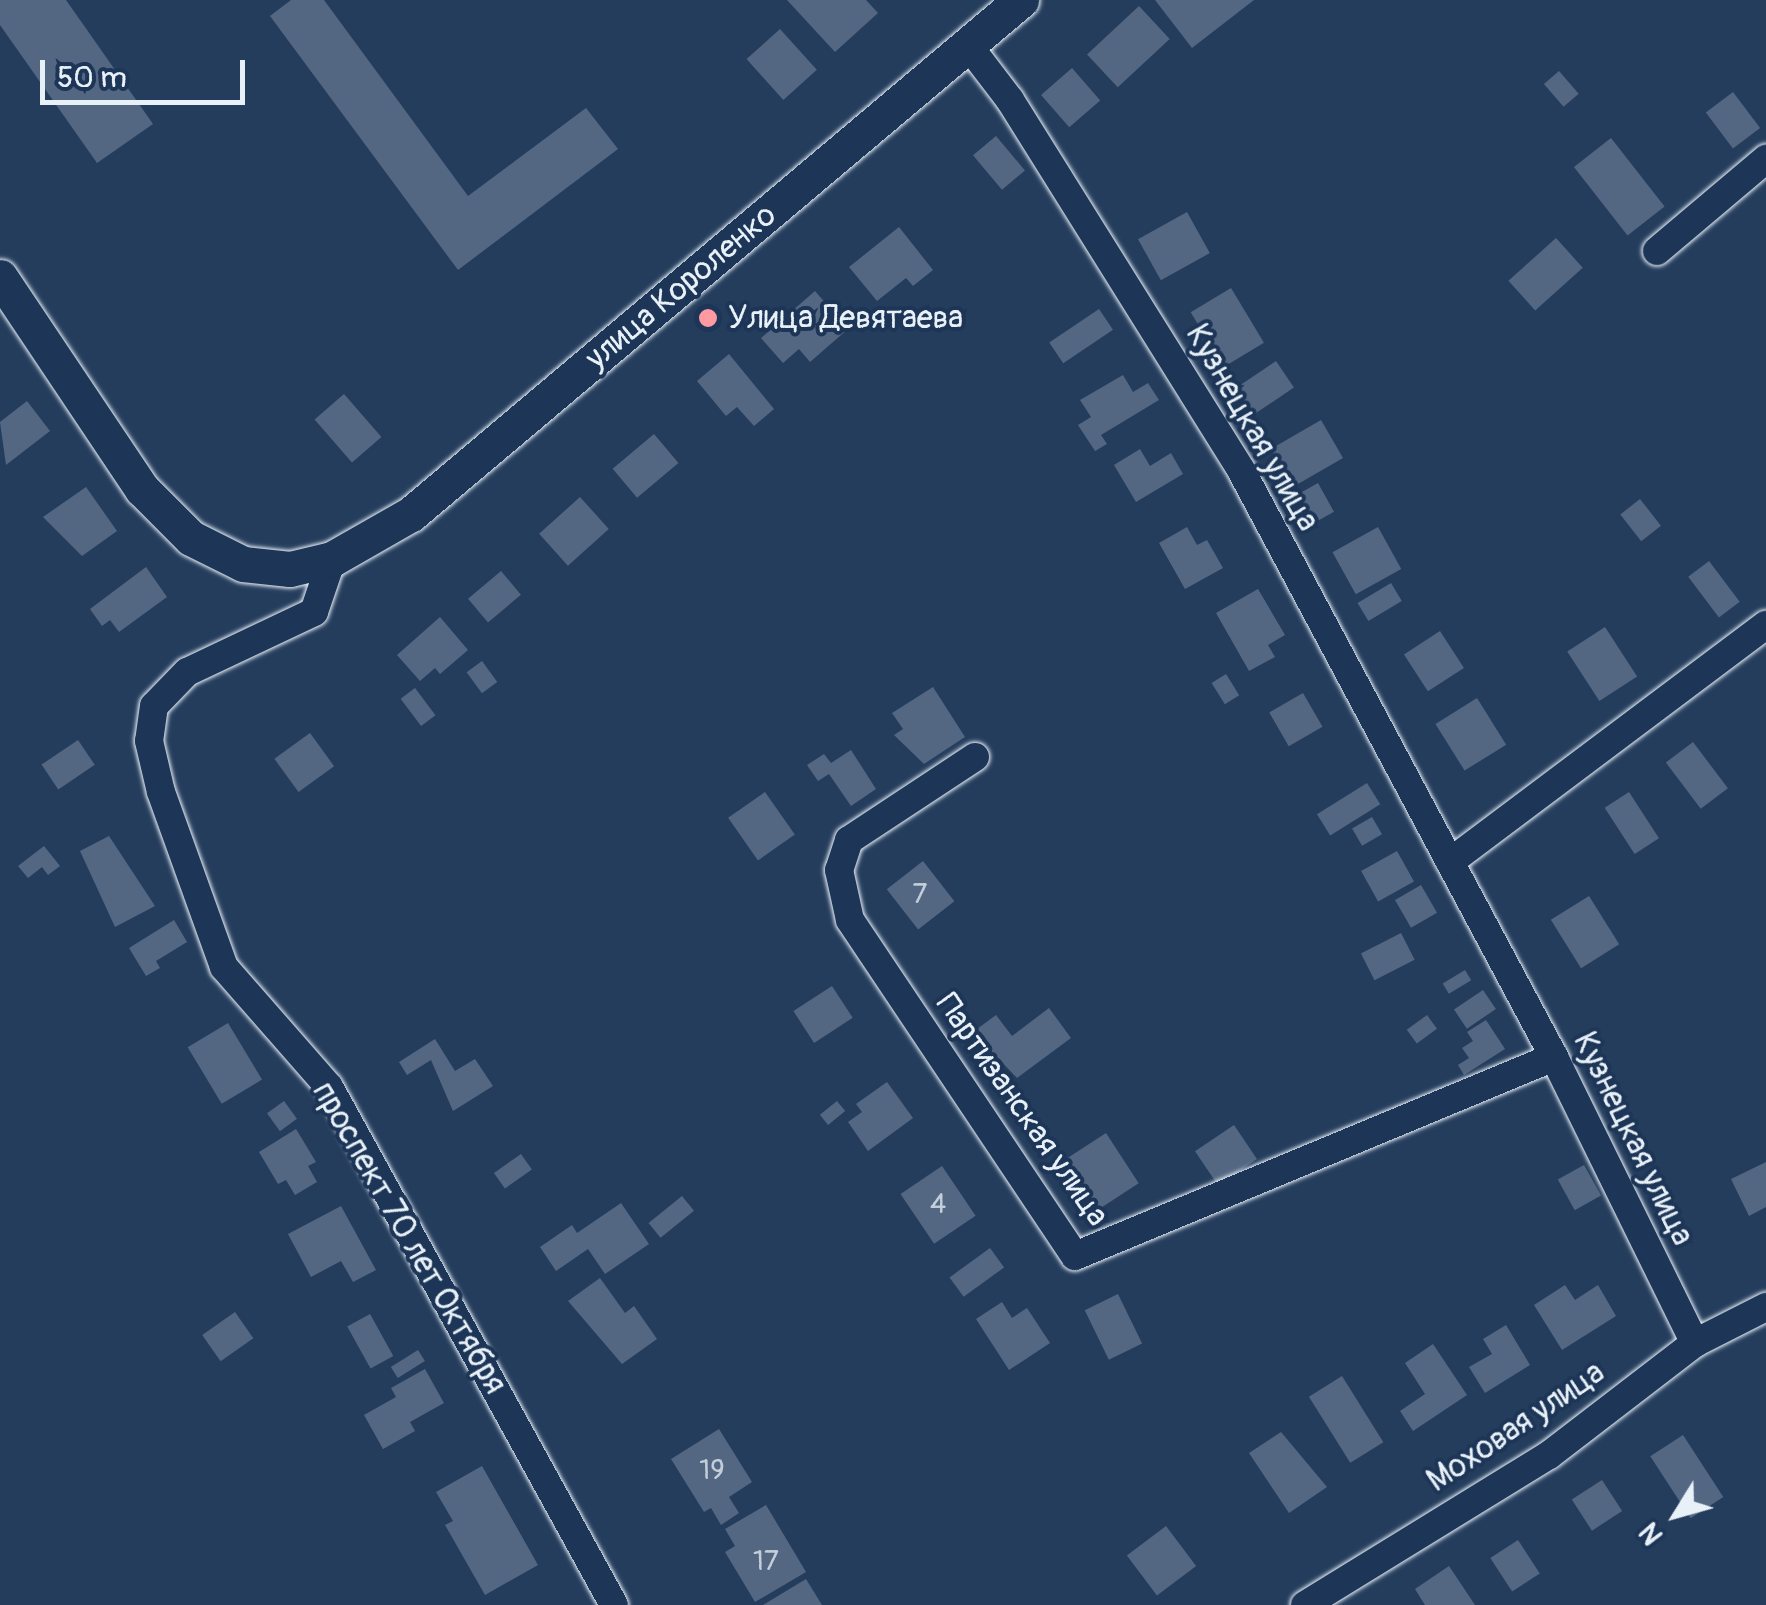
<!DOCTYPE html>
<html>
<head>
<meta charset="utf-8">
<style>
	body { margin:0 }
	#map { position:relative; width:1766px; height:1605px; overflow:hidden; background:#253d5d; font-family:Pangolin,sans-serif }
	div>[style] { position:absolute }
	.building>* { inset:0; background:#536782; transform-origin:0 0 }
	.roads { filter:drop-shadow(0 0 2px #e8f1f8) drop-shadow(0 0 2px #e8f1f8) }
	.minor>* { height:28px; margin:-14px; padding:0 14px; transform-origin:14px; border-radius:14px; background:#1d3557 }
	.tertiary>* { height:35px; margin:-17.5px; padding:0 17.5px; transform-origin:17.5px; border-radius:17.5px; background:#1d3557 }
	.dots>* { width:28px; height:28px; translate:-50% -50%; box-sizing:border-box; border:5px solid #1d3557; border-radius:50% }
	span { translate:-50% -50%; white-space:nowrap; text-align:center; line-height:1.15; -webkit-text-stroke:8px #1d3557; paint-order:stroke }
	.number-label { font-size:28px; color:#c3ceda }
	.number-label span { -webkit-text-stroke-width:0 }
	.street-label { font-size:32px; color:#e8f1f8 }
	.poi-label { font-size:32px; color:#e8f1f8 }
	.left { translate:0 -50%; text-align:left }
	.north { position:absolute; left:1626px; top:1465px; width:100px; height:100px; -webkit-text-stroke:8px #1d3557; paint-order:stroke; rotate:233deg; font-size:28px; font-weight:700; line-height:40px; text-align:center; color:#e8f1f8 }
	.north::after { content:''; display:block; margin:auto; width:35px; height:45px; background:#e8f1f8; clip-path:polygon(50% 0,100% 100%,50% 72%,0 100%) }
	.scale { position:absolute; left:40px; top:60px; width:205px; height:45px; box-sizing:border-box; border:5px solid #e8f1f8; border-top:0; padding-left:12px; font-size:30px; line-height:35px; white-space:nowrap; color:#e8f1f8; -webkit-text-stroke:8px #1d3557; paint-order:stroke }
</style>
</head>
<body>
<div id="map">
	<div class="building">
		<i style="clip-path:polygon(0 0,66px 0,153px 124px,97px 163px,0 25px)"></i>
		<i style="clip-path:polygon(291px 0,324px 0,468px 196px,586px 108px,618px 149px,458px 270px,270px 16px)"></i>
		<i style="clip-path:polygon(787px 0,866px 0,878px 13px,835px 52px)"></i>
		<i style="clip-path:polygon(1155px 0,1254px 0,1192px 48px)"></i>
		<i style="left:1139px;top:6px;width:45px;height:71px;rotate:47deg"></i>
		<i style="left:780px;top:29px;width:55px;height:45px;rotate:48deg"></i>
		<i style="left:1072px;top:68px;width:43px;height:41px;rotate:49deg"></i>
		<i style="left:1559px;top:71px;width:30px;height:20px;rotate:49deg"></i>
		<i style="left:1733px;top:92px;width:45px;height:34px;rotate:53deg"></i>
		<i style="left:996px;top:136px;width:45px;height:30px;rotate:50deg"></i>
		<i style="left:1611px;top:138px;width:87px;height:47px;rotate:52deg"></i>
		<i style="left:1187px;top:212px;width:47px;height:56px;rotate:61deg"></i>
		<i style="clip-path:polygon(899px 227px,933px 270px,913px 286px,906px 278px,877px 301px,849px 267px)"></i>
		<i style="left:1556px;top:238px;width:40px;height:64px;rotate:48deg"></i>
		<i style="left:1231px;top:288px;width:64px;height:47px;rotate:59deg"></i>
		<i style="clip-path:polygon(815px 291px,848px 329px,810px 362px,799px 349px,783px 363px,761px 338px)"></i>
		<i style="left:1099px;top:309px;width:25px;height:60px;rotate:56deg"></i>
		<i style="clip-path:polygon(729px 354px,774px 409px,754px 426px,737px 407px,726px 416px,697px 381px)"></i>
		<i style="left:1276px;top:361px;width:32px;height:51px;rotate:56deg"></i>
		<i style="clip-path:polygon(1123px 375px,1133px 392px,1148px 383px,1159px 400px,1101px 435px,1107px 444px,1095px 451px,1078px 425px,1091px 417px,1080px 400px)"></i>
		<i style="left:344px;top:394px;width:57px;height:39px;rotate:49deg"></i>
		<i style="clip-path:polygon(27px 401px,50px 431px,6px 465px,0 422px)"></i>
		<i style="left:1321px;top:420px;width:44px;height:58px;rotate:60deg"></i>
		<i style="left:654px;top:434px;width:38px;height:54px;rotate:50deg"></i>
		<i style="clip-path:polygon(1140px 449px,1150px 466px,1171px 453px,1183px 474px,1136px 502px,1114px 465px)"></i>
		<i style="left:1318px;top:483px;width:33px;height:24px;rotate:61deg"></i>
		<i style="clip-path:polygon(86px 487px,117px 531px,82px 556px,43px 517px)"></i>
		<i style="left:580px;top:497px;width:43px;height:55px;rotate:48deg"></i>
		<i style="left:1640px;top:499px;width:34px;height:25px;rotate:52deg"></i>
		<i style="clip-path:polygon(1187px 527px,1197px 545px,1207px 540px,1223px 568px,1185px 589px,1159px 543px)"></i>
		<i style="left:1378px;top:527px;width:48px;height:52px;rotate:61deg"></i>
		<i style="left:1709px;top:561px;width:51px;height:26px;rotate:53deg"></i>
		<i style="clip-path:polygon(146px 567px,167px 597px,119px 632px,110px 620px,102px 626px,90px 609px)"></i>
		<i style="left:501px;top:571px;width:31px;height:43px;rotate:50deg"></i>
		<i style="left:1391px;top:583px;width:21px;height:39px;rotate:59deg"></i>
		<i style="clip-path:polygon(1258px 589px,1285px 635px,1268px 645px,1275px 657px,1249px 671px,1216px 613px)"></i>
		<i style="clip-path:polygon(440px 617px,468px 650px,440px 674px,435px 668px,420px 681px,397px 655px)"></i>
		<i style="left:1605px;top:627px;width:59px;height:45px;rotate:57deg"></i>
		<i style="left:1440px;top:631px;width:44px;height:43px;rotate:57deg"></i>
		<i style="left:482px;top:661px;width:26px;height:19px;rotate:54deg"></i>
		<i style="left:1226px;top:674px;width:25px;height:17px;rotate:58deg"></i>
		<i style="clip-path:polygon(933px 687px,965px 737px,924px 764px,894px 735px,903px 729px,892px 713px)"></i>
		<i style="left:415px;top:688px;width:34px;height:18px;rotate:53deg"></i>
		<i style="left:1303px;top:693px;width:39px;height:39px;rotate:60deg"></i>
		<i style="left:1477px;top:698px;width:55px;height:49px;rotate:58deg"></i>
		<i style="left:310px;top:733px;width:41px;height:44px;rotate:54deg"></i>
		<i style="left:78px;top:740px;width:30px;height:44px;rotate:56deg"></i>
		<i style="left:1693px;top:742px;width:58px;height:34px;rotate:53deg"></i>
		<i style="clip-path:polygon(851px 750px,876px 789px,851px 806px,829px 774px,818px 781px,807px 765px,824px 754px,831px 763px)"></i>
		<i style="left:1367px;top:783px;width:25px;height:59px;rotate:58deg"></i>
		<i style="left:765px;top:792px;width:52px;height:45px;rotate:55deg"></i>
		<i style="left:1629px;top:792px;width:55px;height:29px;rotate:57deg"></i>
		<i style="left:1372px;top:817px;width:20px;height:23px;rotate:60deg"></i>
		<i style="clip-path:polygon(109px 836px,155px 906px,115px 927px,80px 851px)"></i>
		<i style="clip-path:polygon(44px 846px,60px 866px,48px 875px,42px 867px,28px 878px,18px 866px)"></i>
		<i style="left:1397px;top:851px;width:35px;height:41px;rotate:61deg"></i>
		<i style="left:923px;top:861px;width:51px;height:46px;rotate:52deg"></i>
		<i style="left:1421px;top:885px;width:32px;height:30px;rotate:60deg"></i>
		<i style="left:1589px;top:896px;width:57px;height:45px;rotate:58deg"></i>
		<i style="clip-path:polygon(174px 920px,187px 942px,156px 961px,160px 968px,146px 976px,129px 948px)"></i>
		<i style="left:1401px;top:933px;width:30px;height:45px;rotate:63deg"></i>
		<i style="left:1465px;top:970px;width:12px;height:26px;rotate:59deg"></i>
		<i style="left:832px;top:986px;width:38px;height:46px;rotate:57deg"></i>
		<i style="left:1483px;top:990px;width:23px;height:35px;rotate:56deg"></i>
		<i style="clip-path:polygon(1049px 1008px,1071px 1038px,1017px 1078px,973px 1032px,996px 1015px,1012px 1036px)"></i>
		<i style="left:1427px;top:1015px;width:17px;height:25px;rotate:54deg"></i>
		<i style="clip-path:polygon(1486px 1020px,1505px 1049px,1464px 1075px,1458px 1065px,1469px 1058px,1462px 1048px,1473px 1041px,1467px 1032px)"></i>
		<i style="left:228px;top:1023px;width:66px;height:47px;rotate:59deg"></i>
		<i style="clip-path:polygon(435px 1039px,455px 1071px,475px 1059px,493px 1086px,453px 1111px,431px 1060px,407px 1075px,399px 1062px)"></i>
		<i style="clip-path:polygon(887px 1082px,913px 1118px,868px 1151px,848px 1122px,862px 1112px,856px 1104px)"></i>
		<i style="left:284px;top:1101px;width:22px;height:21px;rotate:54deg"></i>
		<i style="left:837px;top:1101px;width:13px;height:22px;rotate:51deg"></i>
		<i style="left:1234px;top:1125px;width:41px;height:47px;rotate:56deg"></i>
		<i style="clip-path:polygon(296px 1129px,316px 1162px,308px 1166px,317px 1182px,295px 1195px,286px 1180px,278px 1184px,259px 1152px)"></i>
		<i style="left:1106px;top:1133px;width:60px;height:55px;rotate:57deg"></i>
		<i style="left:521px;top:1154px;width:19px;height:33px;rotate:55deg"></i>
		<i style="clip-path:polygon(1766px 1162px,1766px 1207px,1749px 1216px,1731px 1179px)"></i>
		<i style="left:1584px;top:1165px;width:35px;height:30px;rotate:61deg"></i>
		<i style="left:942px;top:1166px;width:60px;height:50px;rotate:56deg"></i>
		<i style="left:682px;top:1196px;width:19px;height:43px;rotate:51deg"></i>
		<i style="clip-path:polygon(621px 1203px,649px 1244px,605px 1274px,588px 1249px,556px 1271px,540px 1247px,572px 1225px,577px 1233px)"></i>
		<i style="clip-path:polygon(341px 1206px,376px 1270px,353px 1282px,341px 1261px,311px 1277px,288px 1234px)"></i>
		<i style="left:990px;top:1248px;width:24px;height:50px;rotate:54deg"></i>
		<i style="clip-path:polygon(600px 1278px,625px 1313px,634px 1306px,657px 1339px,622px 1364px,568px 1301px)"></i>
		<i style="clip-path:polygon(1565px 1285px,1575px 1300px,1598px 1285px,1616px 1316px,1562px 1350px,1534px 1305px)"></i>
		<i style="left:1118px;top:1294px;width:55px;height:37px;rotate:64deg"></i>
		<i style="clip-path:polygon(1002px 1302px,1012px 1318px,1027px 1308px,1050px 1343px,1009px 1370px,976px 1319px)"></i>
		<i style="left:235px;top:1312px;width:32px;height:40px;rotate:55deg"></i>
		<i style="left:370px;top:1314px;width:48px;height:26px;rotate:61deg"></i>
		<i style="clip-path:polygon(1506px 1325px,1530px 1365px,1485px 1393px,1469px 1367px,1492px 1354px,1483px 1339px)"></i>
		<i style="clip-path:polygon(1433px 1344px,1467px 1395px,1413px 1431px,1400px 1411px,1425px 1394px,1405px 1363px)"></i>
		<i style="left:418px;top:1350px;width:13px;height:32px;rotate:58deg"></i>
		<i style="clip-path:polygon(425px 1369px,444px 1403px,410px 1422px,415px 1431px,383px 1449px,364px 1415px,396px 1397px,391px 1388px)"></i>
		<i style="left:1342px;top:1376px;width:78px;height:39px;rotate:58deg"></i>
		<i style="clip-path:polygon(719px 1429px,752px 1482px,729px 1497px,739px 1513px,721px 1525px,711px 1508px,704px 1512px,671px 1459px)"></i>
		<i style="clip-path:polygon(1281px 1432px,1327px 1487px,1289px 1513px,1249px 1453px)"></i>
		<i style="left:1683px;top:1435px;width:74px;height:39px;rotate:57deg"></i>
		<i style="clip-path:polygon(482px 1466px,538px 1565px,485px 1595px,445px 1525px,453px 1521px,436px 1492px)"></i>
		<i style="left:1602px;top:1480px;width:37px;height:36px;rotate:57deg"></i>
		<i style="clip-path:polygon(766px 1505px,806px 1572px,755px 1602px,725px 1552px,735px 1546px,725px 1529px)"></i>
		<i style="left:1166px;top:1526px;width:50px;height:49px;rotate:53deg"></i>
		<i style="left:1518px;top:1540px;width:40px;height:33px;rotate:57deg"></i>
		<i style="clip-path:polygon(1449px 1566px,1475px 1605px,1425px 1605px,1415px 1589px)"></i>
		<i style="clip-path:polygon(806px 1579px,822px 1605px,763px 1605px)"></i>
	</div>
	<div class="roads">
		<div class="minor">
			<i style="left:968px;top:45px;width:69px;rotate:52.6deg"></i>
			<i style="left:1010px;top:100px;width:436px;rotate:58deg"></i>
			<i style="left:1241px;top:470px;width:665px;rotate:61.93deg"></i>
			<i style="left:1554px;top:1057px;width:319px;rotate:63.8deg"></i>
			<i style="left:1657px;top:251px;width:143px;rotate:-40.2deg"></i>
			<i style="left:332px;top:559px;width:56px;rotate:108.8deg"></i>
			<i style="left:314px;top:612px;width:140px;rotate:154.7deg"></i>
			<i style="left:187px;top:672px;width:47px;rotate:134.1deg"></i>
			<i style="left:154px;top:706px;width:35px;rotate:98deg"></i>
			<i style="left:149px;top:741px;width:52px;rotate:76.8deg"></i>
			<i style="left:161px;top:792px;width:186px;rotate:70.2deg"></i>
			<i style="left:224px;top:967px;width:159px;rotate:48.8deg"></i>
			<i style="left:329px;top:1087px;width:591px;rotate:61.18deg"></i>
			<i style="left:975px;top:757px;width:151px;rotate:146.6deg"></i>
			<i style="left:849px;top:840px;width:32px;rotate:108deg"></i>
			<i style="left:839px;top:870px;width:51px;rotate:77.6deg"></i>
			<i style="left:850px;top:920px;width:404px;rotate:56.2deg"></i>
			<i style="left:1075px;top:1256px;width:519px;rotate:-22.56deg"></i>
			<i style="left:1450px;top:862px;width:395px;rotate:-36.9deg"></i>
			<i style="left:1305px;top:1605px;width:286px;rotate:-31.6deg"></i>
			<i style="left:1549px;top:1455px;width:184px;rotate:-37.5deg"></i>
			<i style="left:1695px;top:1343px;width:80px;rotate:-26.9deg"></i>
		</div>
		<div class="tertiary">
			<i style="left:0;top:277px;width:255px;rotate:56.2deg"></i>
			<i style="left:142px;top:489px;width:69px;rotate:45deg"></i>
			<i style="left:191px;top:538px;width:58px;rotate:26.6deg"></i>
			<i style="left:243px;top:564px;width:47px;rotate:6.1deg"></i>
			<i style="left:290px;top:569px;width:43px;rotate:-13.4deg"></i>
			<i style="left:332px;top:559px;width:91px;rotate:-29.7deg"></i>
			<i style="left:411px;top:514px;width:798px;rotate:-40.12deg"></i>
		</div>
	</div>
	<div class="dots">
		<i style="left:708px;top:318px;background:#ff9aa2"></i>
	</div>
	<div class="number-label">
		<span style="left:920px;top:895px">7</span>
		<span style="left:938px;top:1205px">4</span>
		<span style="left:712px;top:1471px">19</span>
		<span style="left:766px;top:1562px">17</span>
	</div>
	<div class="street-label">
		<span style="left:681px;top:287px;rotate:-40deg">улица Короленко</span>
		<span style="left:1252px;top:428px;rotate:60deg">Кузнецкая улица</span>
		<span style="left:1022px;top:1110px;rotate:55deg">Партизанская улица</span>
		<span style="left:1633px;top:1139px;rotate:64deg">Кузнецкая улица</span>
		<span style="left:409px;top:1238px;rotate:60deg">проспект 70 лет Октября</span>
		<span style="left:1516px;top:1427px;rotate:-34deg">Моховая улица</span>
	</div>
	<div class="poi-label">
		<span class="left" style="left:728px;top:318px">Улица Девятаева</span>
	</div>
	<div class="north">N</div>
	<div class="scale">50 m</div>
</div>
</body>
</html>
